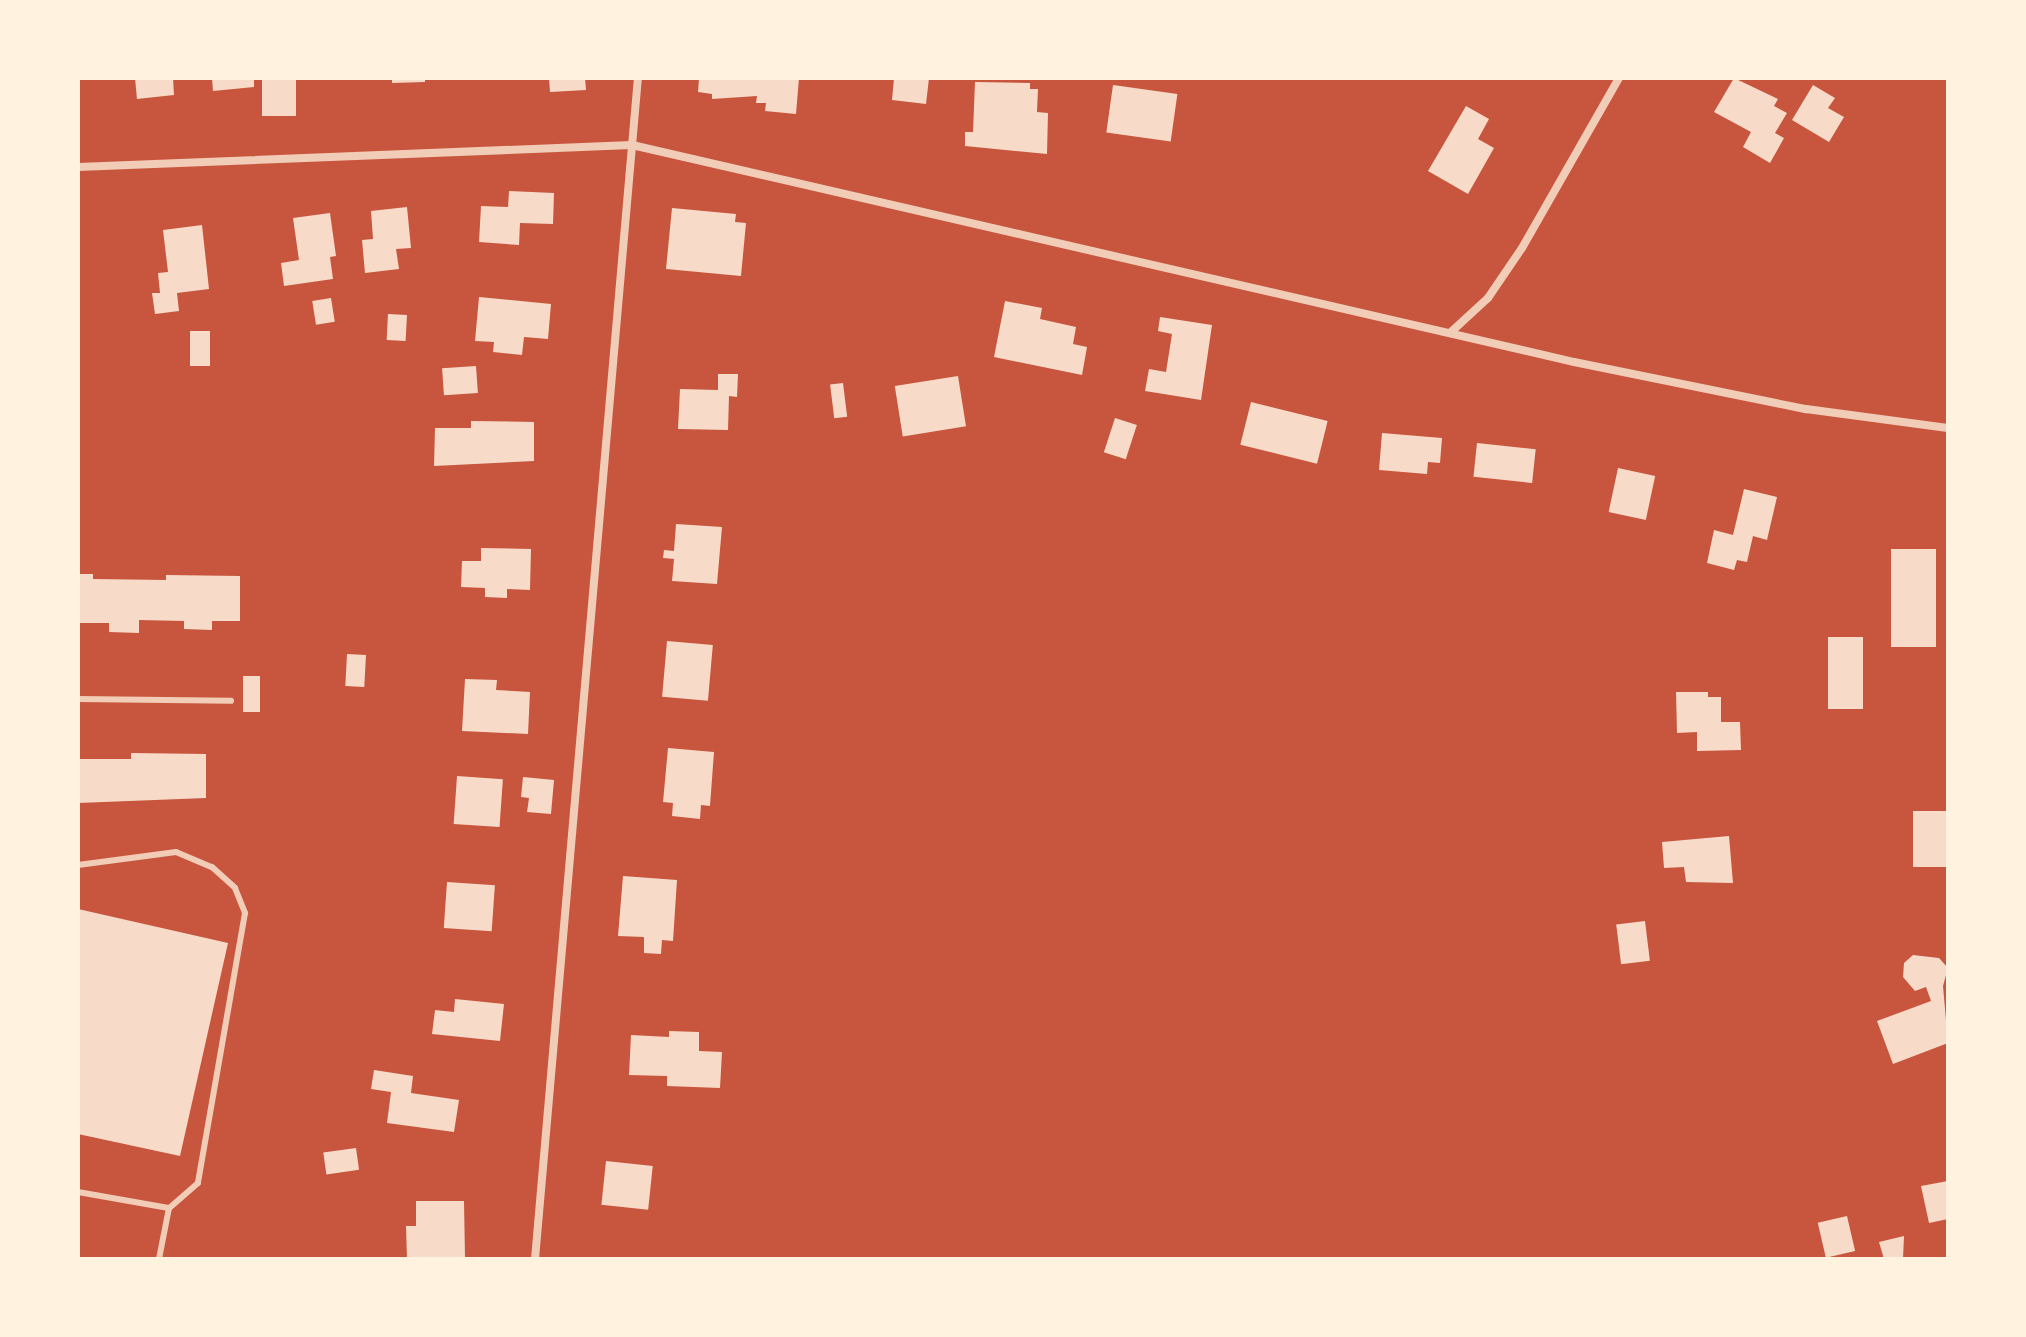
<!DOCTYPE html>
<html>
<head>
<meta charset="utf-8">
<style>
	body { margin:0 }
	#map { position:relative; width:2026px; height:1337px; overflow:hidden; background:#c8553d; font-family:Raleway,sans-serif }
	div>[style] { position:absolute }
	.building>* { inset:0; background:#f7dbc8; transform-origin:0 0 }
	.service>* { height:6px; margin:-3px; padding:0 3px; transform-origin:3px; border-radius:3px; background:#f1ccb7 }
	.minor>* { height:8px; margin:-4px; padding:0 4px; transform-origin:4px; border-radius:4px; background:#f1ccb7 }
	span { translate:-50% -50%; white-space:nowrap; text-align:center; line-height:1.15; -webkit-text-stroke:8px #fff3e0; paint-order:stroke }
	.frame { position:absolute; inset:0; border:80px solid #fff3e0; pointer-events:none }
</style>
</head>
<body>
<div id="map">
	<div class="building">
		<i style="clip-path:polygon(135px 78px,173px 78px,174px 95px,137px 99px)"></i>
		<i style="clip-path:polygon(212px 78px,254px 78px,254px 87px,213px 91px)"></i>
		<i style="left:262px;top:78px;width:34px;height:38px"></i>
		<i style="clip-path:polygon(392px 78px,425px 78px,425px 82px,392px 83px)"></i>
		<i style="clip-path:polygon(549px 78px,585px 78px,586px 90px,550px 92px)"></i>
		<i style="clip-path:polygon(699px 78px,799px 78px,796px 114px,765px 111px,766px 103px,756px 103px,757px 96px,712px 99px,712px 94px,698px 92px)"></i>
		<i style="clip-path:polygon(894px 78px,929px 78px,926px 104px,892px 100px)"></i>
		<i style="clip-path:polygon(1734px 78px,1778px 99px,1774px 106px,1787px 113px,1775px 133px,1784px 138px,1770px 163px,1743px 147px,1751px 132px,1714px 112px)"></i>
		<i style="clip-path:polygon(975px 82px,1030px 83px,1030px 89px,1038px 89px,1037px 112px,1048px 113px,1047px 154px,965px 146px,965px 132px,973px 132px)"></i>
		<i style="left:1113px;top:85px;width:65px;height:48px;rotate:8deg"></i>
		<i style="clip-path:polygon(1813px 85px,1835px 98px,1828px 108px,1844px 117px,1829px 142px,1792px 120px)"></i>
		<i style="clip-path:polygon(1466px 106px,1489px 119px,1478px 139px,1494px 148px,1468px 194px,1428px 171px)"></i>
		<i style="clip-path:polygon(509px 191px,554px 193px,553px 224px,520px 223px,519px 245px,479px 242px,481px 206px,508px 207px)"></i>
		<i style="clip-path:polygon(407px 207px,411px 248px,396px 249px,399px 269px,365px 273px,362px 240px,373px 239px,371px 211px)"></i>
		<i style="clip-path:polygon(672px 208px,736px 214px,735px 222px,746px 223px,741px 276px,666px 269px)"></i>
		<i style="clip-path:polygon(330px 213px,336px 256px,330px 257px,333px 279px,284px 286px,281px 263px,299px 260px,293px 218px)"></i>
		<i style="clip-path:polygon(202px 225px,209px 289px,177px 293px,179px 311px,155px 314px,152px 293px,160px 293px,158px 273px,168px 272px,163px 230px)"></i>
		<i style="clip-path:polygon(479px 297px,551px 304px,548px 339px,524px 337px,522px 355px,493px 352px,494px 342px,475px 341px)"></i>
		<i style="left:331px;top:298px;width:24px;height:19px;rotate:81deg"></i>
		<i style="clip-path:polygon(1005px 301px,1042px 308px,1040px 319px,1076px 327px,1073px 344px,1087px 347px,1082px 375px,994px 357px)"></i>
		<i style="left:388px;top:314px;width:19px;height:26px;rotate:3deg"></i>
		<i style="clip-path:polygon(1160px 317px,1212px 325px,1201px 400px,1145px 391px,1149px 369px,1166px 372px,1172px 334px,1158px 331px)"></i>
		<i style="left:190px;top:331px;width:20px;height:35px"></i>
		<i style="left:476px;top:366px;width:27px;height:34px;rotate:86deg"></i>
		<i style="clip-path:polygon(718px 374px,738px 374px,737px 397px,729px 396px,728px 430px,678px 429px,680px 389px,718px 390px)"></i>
		<i style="left:958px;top:376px;width:51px;height:64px;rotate:81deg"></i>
		<i style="left:843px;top:383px;width:34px;height:13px;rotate:83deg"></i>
		<i style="left:1251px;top:402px;width:79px;height:44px;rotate:14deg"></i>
		<i style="left:1115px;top:418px;width:23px;height:36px;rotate:18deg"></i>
		<i style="clip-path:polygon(471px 421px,534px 422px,534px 461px,434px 466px,435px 428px,471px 428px)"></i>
		<i style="clip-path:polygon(1382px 433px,1442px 438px,1440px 463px,1428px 462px,1427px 474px,1379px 470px)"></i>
		<i style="left:1477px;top:443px;width:59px;height:34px;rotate:6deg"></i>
		<i style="left:1618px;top:468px;width:38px;height:45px;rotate:12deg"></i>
		<i style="clip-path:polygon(1744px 489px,1777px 497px,1767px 540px,1753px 536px,1747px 562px,1737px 560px,1734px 570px,1707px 563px,1714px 530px,1733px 535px)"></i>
		<i style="clip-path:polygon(676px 524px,722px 527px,717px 584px,672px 581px,674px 559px,663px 558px,664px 550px,674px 551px)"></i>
		<i style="clip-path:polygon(481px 548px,531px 549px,530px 590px,507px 589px,507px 598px,485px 597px,485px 588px,461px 587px,462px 561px,481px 561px)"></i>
		<i style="left:1891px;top:549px;width:45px;height:98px"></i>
		<i style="clip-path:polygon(78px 574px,93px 574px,93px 579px,166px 580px,166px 575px,240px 576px,240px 621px,212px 621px,212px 630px,184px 629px,184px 621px,139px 620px,139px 633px,109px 632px,109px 623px,78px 623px)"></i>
		<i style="left:1828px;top:637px;width:35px;height:72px"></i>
		<i style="left:667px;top:641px;width:46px;height:56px;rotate:5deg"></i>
		<i style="left:347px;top:654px;width:19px;height:32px;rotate:3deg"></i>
		<i style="left:243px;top:676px;width:17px;height:36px"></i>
		<i style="clip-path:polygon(465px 679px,497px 680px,496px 690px,530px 692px,528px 734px,462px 731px)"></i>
		<i style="clip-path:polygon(1676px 692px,1708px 692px,1708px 697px,1721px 697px,1721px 722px,1740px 722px,1741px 750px,1697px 751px,1697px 732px,1677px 733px)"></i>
		<i style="clip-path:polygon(668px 748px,714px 752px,710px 806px,701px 805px,700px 819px,672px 816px,673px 803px,663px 802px)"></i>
		<i style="clip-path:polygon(131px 753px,206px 754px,206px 798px,78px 803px,78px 759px,131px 759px)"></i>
		<i style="left:457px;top:776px;width:46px;height:48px;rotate:4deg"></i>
		<i style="clip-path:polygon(523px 777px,554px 780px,551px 814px,527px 812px,529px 798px,521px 797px)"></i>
		<i style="left:1948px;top:811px;width:56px;height:35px;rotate:90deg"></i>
		<i style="clip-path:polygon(1729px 836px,1733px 883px,1686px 882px,1684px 867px,1664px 868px,1662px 842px)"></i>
		<i style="clip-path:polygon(623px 876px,677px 880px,673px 941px,662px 940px,661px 954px,644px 953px,644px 937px,618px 936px)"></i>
		<i style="left:447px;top:882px;width:48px;height:46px;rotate:4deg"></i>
		<i style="clip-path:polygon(78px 909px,228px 943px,180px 1156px,78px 1134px)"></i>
		<i style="left:1645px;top:921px;width:40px;height:29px;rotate:83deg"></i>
		<i style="clip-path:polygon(1913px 955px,1939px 958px,1948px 968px,1943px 986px,1948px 1043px,1893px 1064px,1877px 1021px,1931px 1001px,1926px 987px,1915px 991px,1903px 977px,1904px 963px)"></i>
		<i style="clip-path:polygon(455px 999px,504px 1004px,500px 1041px,432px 1034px,435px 1010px,454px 1012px)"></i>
		<i style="clip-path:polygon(669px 1031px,699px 1032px,699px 1051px,722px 1052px,720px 1088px,667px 1086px,667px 1076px,629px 1075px,631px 1035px,669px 1037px)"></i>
		<i style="clip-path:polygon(374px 1070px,413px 1076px,411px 1093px,459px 1100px,454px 1132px,387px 1123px,391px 1092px,371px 1089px)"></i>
		<i style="left:356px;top:1148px;width:22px;height:33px;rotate:82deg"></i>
		<i style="left:606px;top:1161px;width:47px;height:44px;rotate:6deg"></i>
		<i style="clip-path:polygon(1948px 1181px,1948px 1219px,1929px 1223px,1921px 1186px)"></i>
		<i style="clip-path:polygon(416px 1201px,464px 1201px,465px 1258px,407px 1259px,406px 1226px,416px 1226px)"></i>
		<i style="left:1847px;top:1216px;width:36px;height:30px;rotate:77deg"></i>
		<i style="clip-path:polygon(1904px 1236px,1903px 1259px,1884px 1259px,1879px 1242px)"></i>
	</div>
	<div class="service">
		<i style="left:78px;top:699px;width:153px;rotate:0.7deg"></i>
		<i style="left:78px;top:865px;width:99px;rotate:-7.6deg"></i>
		<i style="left:176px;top:852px;width:39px;rotate:23deg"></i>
		<i style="left:212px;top:867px;width:31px;rotate:42deg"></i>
		<i style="left:235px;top:888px;width:27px;rotate:68deg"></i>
		<i style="left:245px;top:913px;width:274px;rotate:99.9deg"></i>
		<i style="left:198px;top:1183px;width:38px;rotate:139deg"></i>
		<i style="left:78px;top:1192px;width:92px;rotate:10deg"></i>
		<i style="left:169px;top:1208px;width:52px;rotate:101.1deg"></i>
	</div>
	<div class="minor">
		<i style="left:78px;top:167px;width:554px;rotate:-2.27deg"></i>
		<i style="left:632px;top:145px;width:967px;rotate:12.97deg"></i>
		<i style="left:1574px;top:362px;width:237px;rotate:11.5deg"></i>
		<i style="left:1806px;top:409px;width:143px;rotate:7.6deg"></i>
		<i style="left:1451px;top:332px;width:50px;rotate:-42.6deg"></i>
		<i style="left:1488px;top:298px;width:60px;rotate:-55.8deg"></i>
		<i style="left:1522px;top:248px;width:196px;rotate:-60.3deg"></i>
		<i style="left:535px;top:1259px;width:1185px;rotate:-85.02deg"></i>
	</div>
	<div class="frame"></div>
</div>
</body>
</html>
